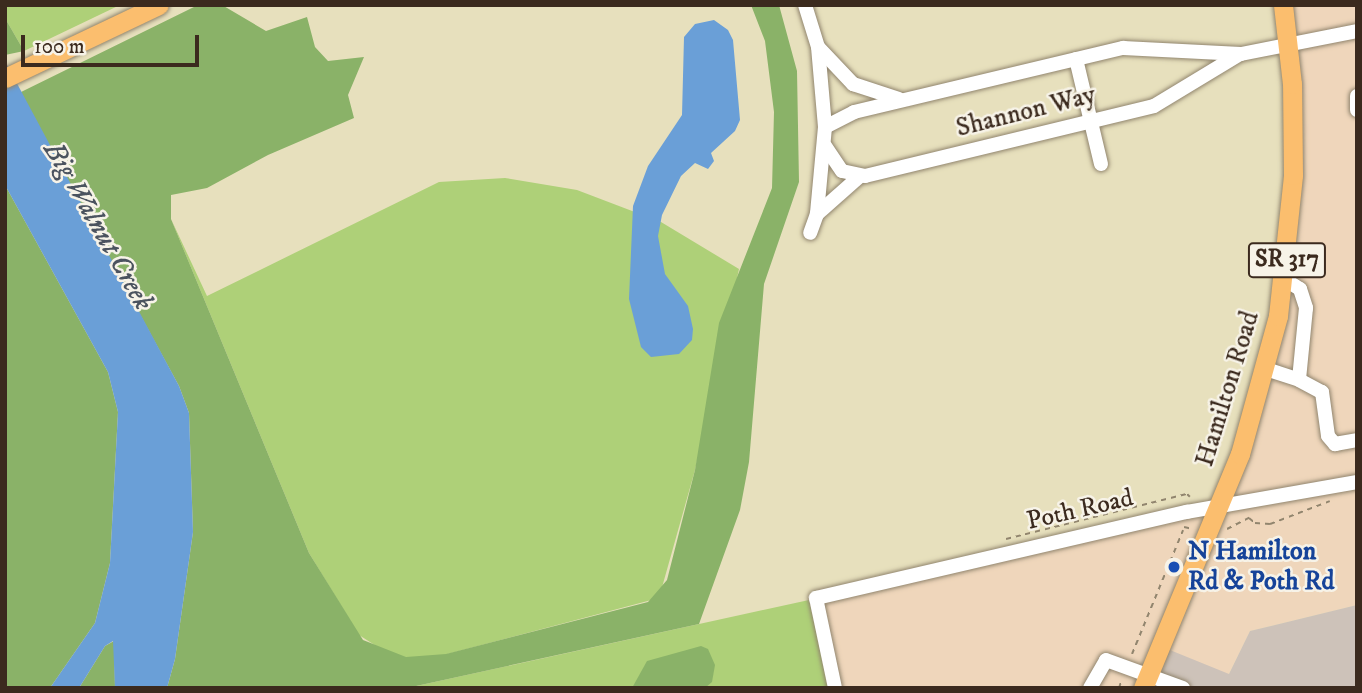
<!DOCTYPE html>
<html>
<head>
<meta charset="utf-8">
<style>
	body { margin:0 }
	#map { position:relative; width:1362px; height:693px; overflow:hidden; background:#e7e0bd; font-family:"IM FELL DW Pica",serif }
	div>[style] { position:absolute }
	.built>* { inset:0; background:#efd6bb }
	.industrial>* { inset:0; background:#cdc2b9 }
	.green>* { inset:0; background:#aed078 }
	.forest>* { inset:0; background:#8ab268 }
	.water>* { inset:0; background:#6a9fd7 }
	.path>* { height:2px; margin-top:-1px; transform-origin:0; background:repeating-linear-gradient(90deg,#91856e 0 5px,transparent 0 10px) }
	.roads { filter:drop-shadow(0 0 2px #91856e) drop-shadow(0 0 2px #91856e) }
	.minor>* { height:14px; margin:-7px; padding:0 7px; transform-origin:7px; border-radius:7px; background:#fff }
	.major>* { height:19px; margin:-9.5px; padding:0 9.5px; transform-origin:9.5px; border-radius:9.5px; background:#fbbe6e }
	.dots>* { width:19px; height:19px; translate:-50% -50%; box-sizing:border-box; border:4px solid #f7f3e8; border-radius:50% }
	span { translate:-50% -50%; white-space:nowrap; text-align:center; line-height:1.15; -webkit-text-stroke:5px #f7f3e8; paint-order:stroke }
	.shield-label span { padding:2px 5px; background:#f7f3e8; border:2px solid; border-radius:5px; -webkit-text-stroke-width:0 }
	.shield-label { font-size:24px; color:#3b2a1e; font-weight:700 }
	.street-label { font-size:26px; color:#3b2a1e }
	.transit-label { font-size:26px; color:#164399; font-weight:700 }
	.left { translate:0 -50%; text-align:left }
	.water-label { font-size:28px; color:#4b535f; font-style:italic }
	.frame { position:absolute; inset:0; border:7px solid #3b2a1e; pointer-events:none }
	.scale { position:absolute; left:21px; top:35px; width:178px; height:32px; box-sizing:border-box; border:4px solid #3b2a1e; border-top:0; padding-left:9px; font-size:21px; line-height:24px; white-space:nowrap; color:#3b2a1e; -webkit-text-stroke:5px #f7f3e8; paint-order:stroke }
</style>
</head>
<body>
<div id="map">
	<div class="built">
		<i style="clip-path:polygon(1284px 5px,1357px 5px,1357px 605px,1250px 631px,1229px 674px,1145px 688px,830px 688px,809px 600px,1222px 508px,1254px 420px,1290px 210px)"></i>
	</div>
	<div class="industrial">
		<i style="clip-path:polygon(1357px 605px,1357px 688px,1145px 688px,1160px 646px,1229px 674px,1250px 631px)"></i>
	</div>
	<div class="green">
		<i style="clip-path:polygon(5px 5px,120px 5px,24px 51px,5px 18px)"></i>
		<i style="clip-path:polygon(505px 178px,577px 190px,661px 222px,739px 269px,695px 470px,659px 598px,406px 665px,359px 635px,309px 553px,171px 219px,207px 296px,439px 182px)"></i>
		<i style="clip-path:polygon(809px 600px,830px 688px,407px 688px)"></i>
	</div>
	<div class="forest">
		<i style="clip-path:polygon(198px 5px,222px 5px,266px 31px,307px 17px,315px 47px,328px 61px,364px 57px,348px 95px,354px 118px,268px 155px,207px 188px,171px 195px,171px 219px,309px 553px,363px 640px,406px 657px,446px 654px,648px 602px,667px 580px,695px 470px,719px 323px,772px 188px,774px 112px,765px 41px,751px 5px,779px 5px,797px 71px,799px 182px,764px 284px,749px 462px,740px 510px,699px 624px,407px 688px,167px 688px,175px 659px,193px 532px,189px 413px,179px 386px,19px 93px)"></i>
		<i style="clip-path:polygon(5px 18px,24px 51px,5px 55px)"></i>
		<i style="clip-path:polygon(5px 185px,108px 372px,118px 412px,110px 563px,95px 623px,50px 688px,5px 688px)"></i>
		<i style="clip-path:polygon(114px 641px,115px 688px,79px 688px,105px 646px)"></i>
		<i style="clip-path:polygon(701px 646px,708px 649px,715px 665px,712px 682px,705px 688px,632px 688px,647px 661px)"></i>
	</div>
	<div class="water">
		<i style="clip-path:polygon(714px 20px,728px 30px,733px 40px,740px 120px,735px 131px,711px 153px,714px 161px,708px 169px,695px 163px,681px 176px,662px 215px,658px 236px,665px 274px,688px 306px,693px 329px,692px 340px,679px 354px,651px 357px,641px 347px,629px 299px,633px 206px,648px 166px,682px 115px,684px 37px,695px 24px)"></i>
		<i style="clip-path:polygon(5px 61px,179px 386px,189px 413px,193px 532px,175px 659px,167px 688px,115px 688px,113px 641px,105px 646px,79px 688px,50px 688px,95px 623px,110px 563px,118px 412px,108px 372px,5px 185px)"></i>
	</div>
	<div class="path">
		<i style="left:1184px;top:527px;width:9px;rotate:13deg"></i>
		<i style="left:1227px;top:529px;width:25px;rotate:-27deg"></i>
		<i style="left:1249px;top:518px;width:8px;rotate:40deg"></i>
		<i style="left:1255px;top:523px;width:15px;rotate:4deg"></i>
		<i style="left:1270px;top:524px;width:64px;rotate:-21deg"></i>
		<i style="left:1006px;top:539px;width:187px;rotate:-14deg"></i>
		<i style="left:1187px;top:494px;width:4px;rotate:45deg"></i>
		<i style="left:1132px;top:654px;width:134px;rotate:-67.6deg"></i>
		<i style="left:456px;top:688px;width:52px"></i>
		<i style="left:1119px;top:688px;width:9px;rotate:-72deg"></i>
	</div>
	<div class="roads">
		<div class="minor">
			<i style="left:805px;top:5px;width:44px;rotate:72.8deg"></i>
			<i style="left:818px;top:47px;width:80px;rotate:85deg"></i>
			<i style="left:825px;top:127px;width:87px;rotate:95.3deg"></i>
			<i style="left:817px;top:214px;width:20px;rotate:110deg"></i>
			<i style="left:819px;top:48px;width:50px;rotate:46.6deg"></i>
			<i style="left:853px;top:84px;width:48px;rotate:18.1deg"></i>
			<i style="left:1076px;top:59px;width:108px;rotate:76.6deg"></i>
			<i style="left:1357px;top:96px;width:14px;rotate:90deg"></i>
			<i style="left:825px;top:127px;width:33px;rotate:-27deg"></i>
			<i style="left:854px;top:112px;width:277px;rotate:-13.4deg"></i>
			<i style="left:1123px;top:48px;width:118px;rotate:2.9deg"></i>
			<i style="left:1241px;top:54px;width:118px;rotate:-11.2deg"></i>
			<i style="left:825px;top:146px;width:30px;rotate:56deg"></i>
			<i style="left:842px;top:171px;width:24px;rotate:12deg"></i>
			<i style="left:865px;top:176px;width:297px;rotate:-13.6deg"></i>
			<i style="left:1154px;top:106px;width:100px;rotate:-31.2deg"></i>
			<i style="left:817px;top:214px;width:56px;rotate:-41.4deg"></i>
			<i style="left:1284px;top:279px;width:19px;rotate:32deg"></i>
			<i style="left:1300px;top:289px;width:20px;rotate:72deg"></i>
			<i style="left:1306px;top:308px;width:72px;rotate:95.6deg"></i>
			<i style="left:1299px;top:380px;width:26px;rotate:28deg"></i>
			<i style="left:1322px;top:392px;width:44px;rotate:82.2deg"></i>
			<i style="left:1328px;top:436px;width:11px;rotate:49deg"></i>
			<i style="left:1335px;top:444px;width:22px;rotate:-10deg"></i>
			<i style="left:1266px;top:369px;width:35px;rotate:18deg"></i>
			<i style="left:835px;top:688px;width:92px;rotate:-101.9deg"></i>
			<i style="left:816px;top:598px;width:381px;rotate:-13.1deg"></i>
			<i style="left:1187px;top:512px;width:173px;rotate:-10deg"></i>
			<i style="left:1090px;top:688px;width:32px;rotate:-60deg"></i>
			<i style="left:1106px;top:660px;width:82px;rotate:20deg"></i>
		</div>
		<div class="major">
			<i style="left:5px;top:78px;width:170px;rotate:-25.4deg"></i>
			<i style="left:1143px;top:688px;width:253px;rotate:-67.5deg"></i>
			<i style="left:1240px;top:454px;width:143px;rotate:-74.6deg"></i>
			<i style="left:1278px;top:316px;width:142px;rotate:-83.9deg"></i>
			<i style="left:1293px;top:175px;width:91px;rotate:-90.6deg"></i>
			<i style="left:1292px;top:84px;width:80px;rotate:-96.5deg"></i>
		</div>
	</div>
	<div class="dots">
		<i style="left:1174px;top:567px;background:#1a4fb4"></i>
	</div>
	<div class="shield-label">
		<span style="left:1287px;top:260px">SR 317</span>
	</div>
	<div class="street-label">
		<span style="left:1026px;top:112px;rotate:-14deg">Shannon Way</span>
		<span style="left:1228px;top:389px;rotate:-73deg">Hamilton Road</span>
		<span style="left:1080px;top:510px;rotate:-13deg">Poth Road</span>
	</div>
	<div class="transit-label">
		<span class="left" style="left:1188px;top:567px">N Hamilton<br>Rd &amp; Poth Rd</span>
	</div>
	<div class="water-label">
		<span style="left:98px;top:226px;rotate:60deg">Big Walnut Creek</span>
	</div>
	<div class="frame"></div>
	<div class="scale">100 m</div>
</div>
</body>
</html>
